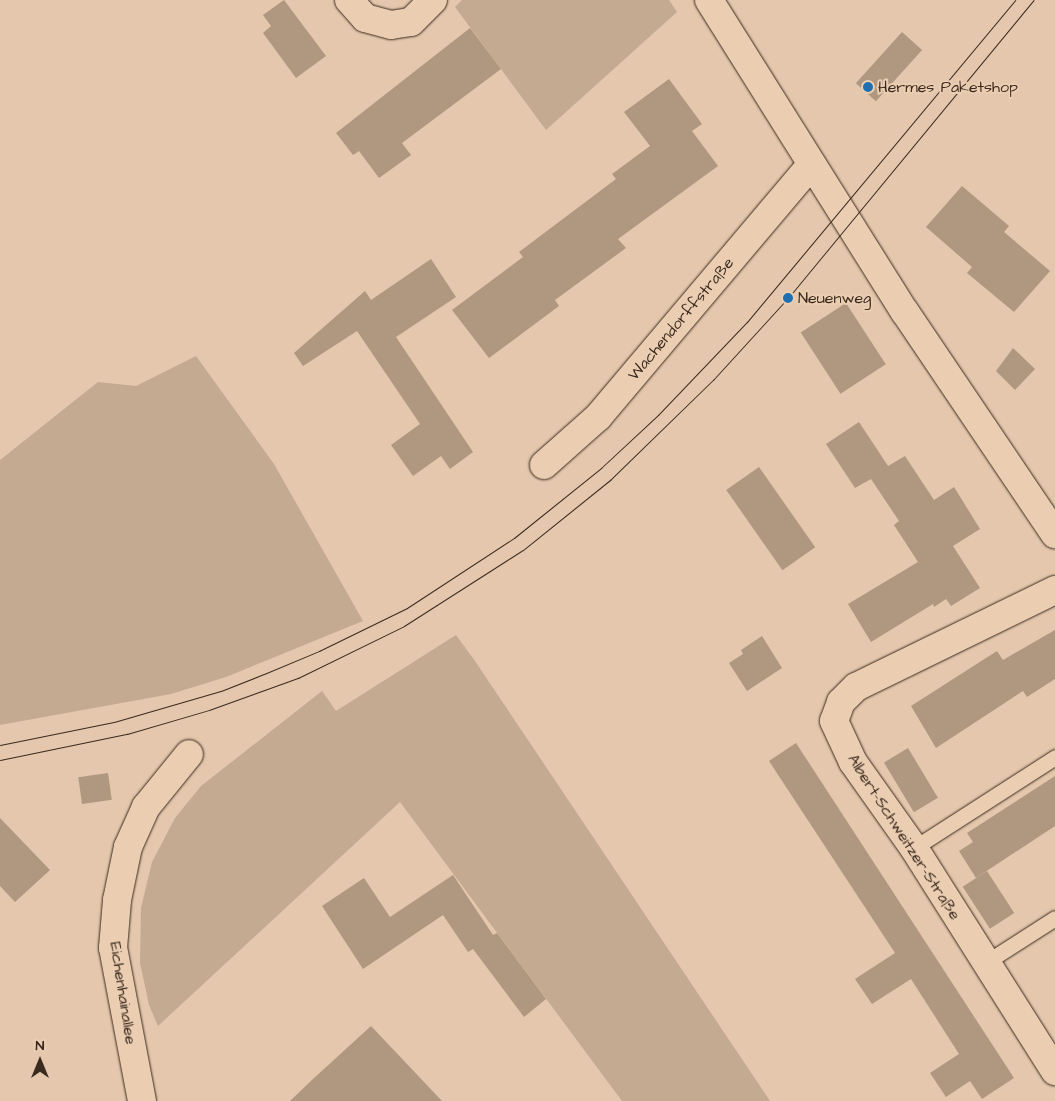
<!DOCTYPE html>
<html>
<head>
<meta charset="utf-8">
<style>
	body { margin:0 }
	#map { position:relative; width:1055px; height:1101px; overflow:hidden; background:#e4c7ac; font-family:"Architects Daughter",sans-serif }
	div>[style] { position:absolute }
	.green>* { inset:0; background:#c5aa92 }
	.building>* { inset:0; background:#b09780; transform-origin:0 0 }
	.roads { filter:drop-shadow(0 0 1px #3b2a1e) drop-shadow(0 0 1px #3b2a1e) }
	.service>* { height:15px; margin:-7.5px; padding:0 7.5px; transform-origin:7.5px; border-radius:7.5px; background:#ebceb2 }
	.minor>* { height:28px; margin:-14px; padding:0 14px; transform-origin:14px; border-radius:14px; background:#ebceb2 }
	.tram>* { height:1px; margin:-0.5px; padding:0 0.5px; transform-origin:0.5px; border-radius:0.5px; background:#3b2a1e }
	.dots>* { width:14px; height:14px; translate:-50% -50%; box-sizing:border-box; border:2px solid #ebceb2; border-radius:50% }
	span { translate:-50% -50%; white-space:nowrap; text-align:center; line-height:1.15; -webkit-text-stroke:4px #ebceb2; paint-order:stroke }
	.poi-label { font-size:16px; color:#3b2a1e }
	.left { translate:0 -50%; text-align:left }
	.street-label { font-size:16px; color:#3b2a1e }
	.north { position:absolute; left:15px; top:1036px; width:50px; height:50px; -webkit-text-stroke:4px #ebceb2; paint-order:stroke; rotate:0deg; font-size:14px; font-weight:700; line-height:20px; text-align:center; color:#3b2a1e }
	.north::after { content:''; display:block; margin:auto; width:18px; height:22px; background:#3b2a1e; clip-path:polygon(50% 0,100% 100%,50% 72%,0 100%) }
</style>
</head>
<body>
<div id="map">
	<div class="green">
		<i style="clip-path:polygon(462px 0,669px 0,677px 12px,546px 130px,455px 7px)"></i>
		<i style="clip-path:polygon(196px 356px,274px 464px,363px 621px,226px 677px,171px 694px,0 725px,0 460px,98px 382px,136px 386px)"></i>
		<i style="clip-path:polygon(456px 635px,475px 661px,770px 1101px,622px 1101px,400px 802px,158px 1026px,149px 1005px,140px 963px,141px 908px,152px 862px,175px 818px,201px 786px,322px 691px,336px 711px)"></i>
	</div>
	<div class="building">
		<i style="clip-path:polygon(284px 0,326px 56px,296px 78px,263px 33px,271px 26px,263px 15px)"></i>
		<i style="clip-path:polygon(470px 28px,501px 69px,402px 143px,411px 155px,379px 178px,359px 151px,353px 155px,336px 133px)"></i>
		<i style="left:902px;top:32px;width:27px;height:69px;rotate:42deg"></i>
		<i style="clip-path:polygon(669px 79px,702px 124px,692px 131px,718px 166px,618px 239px,626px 248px,555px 300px,559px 306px,489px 358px,452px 310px,523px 257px,519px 252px,616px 179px,612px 174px,650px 146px,624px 112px)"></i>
		<i style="clip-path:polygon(962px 186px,1009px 226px,1004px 232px,1050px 271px,1014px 312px,967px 273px,972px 267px,926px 227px)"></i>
		<i style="clip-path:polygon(431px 259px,456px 297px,396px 337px,473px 452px,450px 469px,441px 456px,413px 476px,391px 445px,420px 424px,357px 331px,303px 366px,294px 353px,365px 291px,371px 300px)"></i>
		<i style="left:846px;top:303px;width:73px;height:54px;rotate:57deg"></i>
		<i style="clip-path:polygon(1013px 348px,1035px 369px,1015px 390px,996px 371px)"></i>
		<i style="clip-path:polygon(859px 422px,888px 466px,905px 456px,934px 500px,954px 487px,980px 529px,953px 546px,980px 588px,951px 606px,946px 599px,934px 607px,933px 604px,871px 642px,848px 604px,918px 562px,894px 525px,899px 521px,871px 479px,855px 488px,826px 444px)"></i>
		<i style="left:759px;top:467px;width:98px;height:40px;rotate:55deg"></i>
		<i style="clip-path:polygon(1055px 630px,1055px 679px,1027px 697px,1023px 691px,936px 748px,911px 706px,997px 651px,1003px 660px)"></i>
		<i style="clip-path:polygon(762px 636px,782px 668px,747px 691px,729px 663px,743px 654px,741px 650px)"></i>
		<i style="clip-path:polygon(796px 743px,1014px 1078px,982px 1099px,970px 1081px,946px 1097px,930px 1073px,959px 1054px,911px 979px,872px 1004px,855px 979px,895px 953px,769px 761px)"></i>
		<i style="left:908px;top:748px;width:58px;height:28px;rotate:59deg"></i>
		<i style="left:108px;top:773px;width:27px;height:30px;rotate:82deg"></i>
		<i style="clip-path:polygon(1055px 776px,1055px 826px,976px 878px,959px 851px,973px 842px,967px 833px)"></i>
		<i style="clip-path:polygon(0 818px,50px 870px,15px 902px,0 886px)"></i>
		<i style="left:987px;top:871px;width:50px;height:29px;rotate:57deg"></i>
		<i style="clip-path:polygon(453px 875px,493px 935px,497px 933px,546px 999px,524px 1017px,473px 949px,468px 952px,443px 915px,363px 969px,322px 906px,364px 878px,390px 917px)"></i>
		<i style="clip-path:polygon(371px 1026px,442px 1101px,290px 1101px,313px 1079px)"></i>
	</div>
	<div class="roads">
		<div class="service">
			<i style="left:914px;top:848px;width:168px;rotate:-32.8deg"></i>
			<i style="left:985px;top:963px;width:83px;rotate:-32.7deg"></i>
		</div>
		<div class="minor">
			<i style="left:349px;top:0;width:24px;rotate:48deg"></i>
			<i style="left:365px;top:18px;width:27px;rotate:15deg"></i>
			<i style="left:391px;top:25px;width:20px;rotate:-9deg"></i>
			<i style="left:411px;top:22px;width:31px;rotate:-45deg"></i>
			<i style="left:709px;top:0;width:368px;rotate:57.9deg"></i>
			<i style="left:905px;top:312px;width:268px;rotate:56deg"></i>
			<i style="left:544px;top:465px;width:72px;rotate:-41.6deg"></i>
			<i style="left:598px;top:417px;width:330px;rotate:-49.8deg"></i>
			<i style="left:1055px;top:590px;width:221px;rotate:154deg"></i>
			<i style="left:856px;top:687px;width:21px;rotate:135deg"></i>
			<i style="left:841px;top:702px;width:20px;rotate:110deg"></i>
			<i style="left:834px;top:721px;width:45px;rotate:65.1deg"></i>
			<i style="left:853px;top:762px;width:105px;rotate:54.7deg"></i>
			<i style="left:914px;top:848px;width:264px;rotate:57.7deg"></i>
			<i style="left:142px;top:1101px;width:156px;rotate:-100.7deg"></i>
			<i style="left:113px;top:948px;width:48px;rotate:-85.2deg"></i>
			<i style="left:117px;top:900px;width:54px;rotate:-78.3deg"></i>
			<i style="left:128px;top:847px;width:44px;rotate:-65.8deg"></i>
			<i style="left:146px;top:807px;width:68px;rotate:-50.9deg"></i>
		</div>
	</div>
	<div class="tram">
		<i style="left:0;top:745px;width:116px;rotate:-11.4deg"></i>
		<i style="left:114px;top:722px;width:111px;rotate:-16.2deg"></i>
		<i style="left:221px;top:691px;width:46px;rotate:-21.6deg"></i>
		<i style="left:264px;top:674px;width:60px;rotate:-22.7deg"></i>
		<i style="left:319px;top:651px;width:98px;rotate:-26deg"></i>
		<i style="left:407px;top:608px;width:128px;rotate:-33.2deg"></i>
		<i style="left:514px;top:538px;width:112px;rotate:-38.8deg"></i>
		<i style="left:601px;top:468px;width:78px;rotate:-42.9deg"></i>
		<i style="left:658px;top:415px;width:129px;rotate:-46.3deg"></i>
		<i style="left:747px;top:322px;width:419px;rotate:-50.2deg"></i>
		<i style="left:0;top:760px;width:130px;rotate:-11.6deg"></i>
		<i style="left:127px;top:734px;width:85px;rotate:-16.3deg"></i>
		<i style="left:209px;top:710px;width:95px;rotate:-19.8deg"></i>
		<i style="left:298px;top:678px;width:118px;rotate:-26.1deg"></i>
		<i style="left:404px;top:626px;width:141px;rotate:-32.6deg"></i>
		<i style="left:523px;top:550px;width:112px;rotate:-38.8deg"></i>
		<i style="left:610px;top:480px;width:144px;rotate:-44.2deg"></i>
		<i style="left:713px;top:380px;width:111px;rotate:-47.6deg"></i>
		<i style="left:788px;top:298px;width:386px;rotate:-50.5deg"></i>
	</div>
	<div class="dots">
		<i style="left:868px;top:87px;background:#1f6fb2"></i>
		<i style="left:788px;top:298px;background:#1f6fb2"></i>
	</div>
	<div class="poi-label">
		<span class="left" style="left:878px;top:87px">Hermes Paketshop</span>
		<span class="left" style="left:798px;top:298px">Neuenweg</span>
	</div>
	<div class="street-label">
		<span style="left:681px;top:319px;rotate:-50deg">Wachendorffstraße</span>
		<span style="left:904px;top:837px;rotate:57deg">Albert-Schweitzer-Straße</span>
		<span style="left:123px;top:993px;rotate:81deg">Eichenhainallee</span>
	</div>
	<div class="north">N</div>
</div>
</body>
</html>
